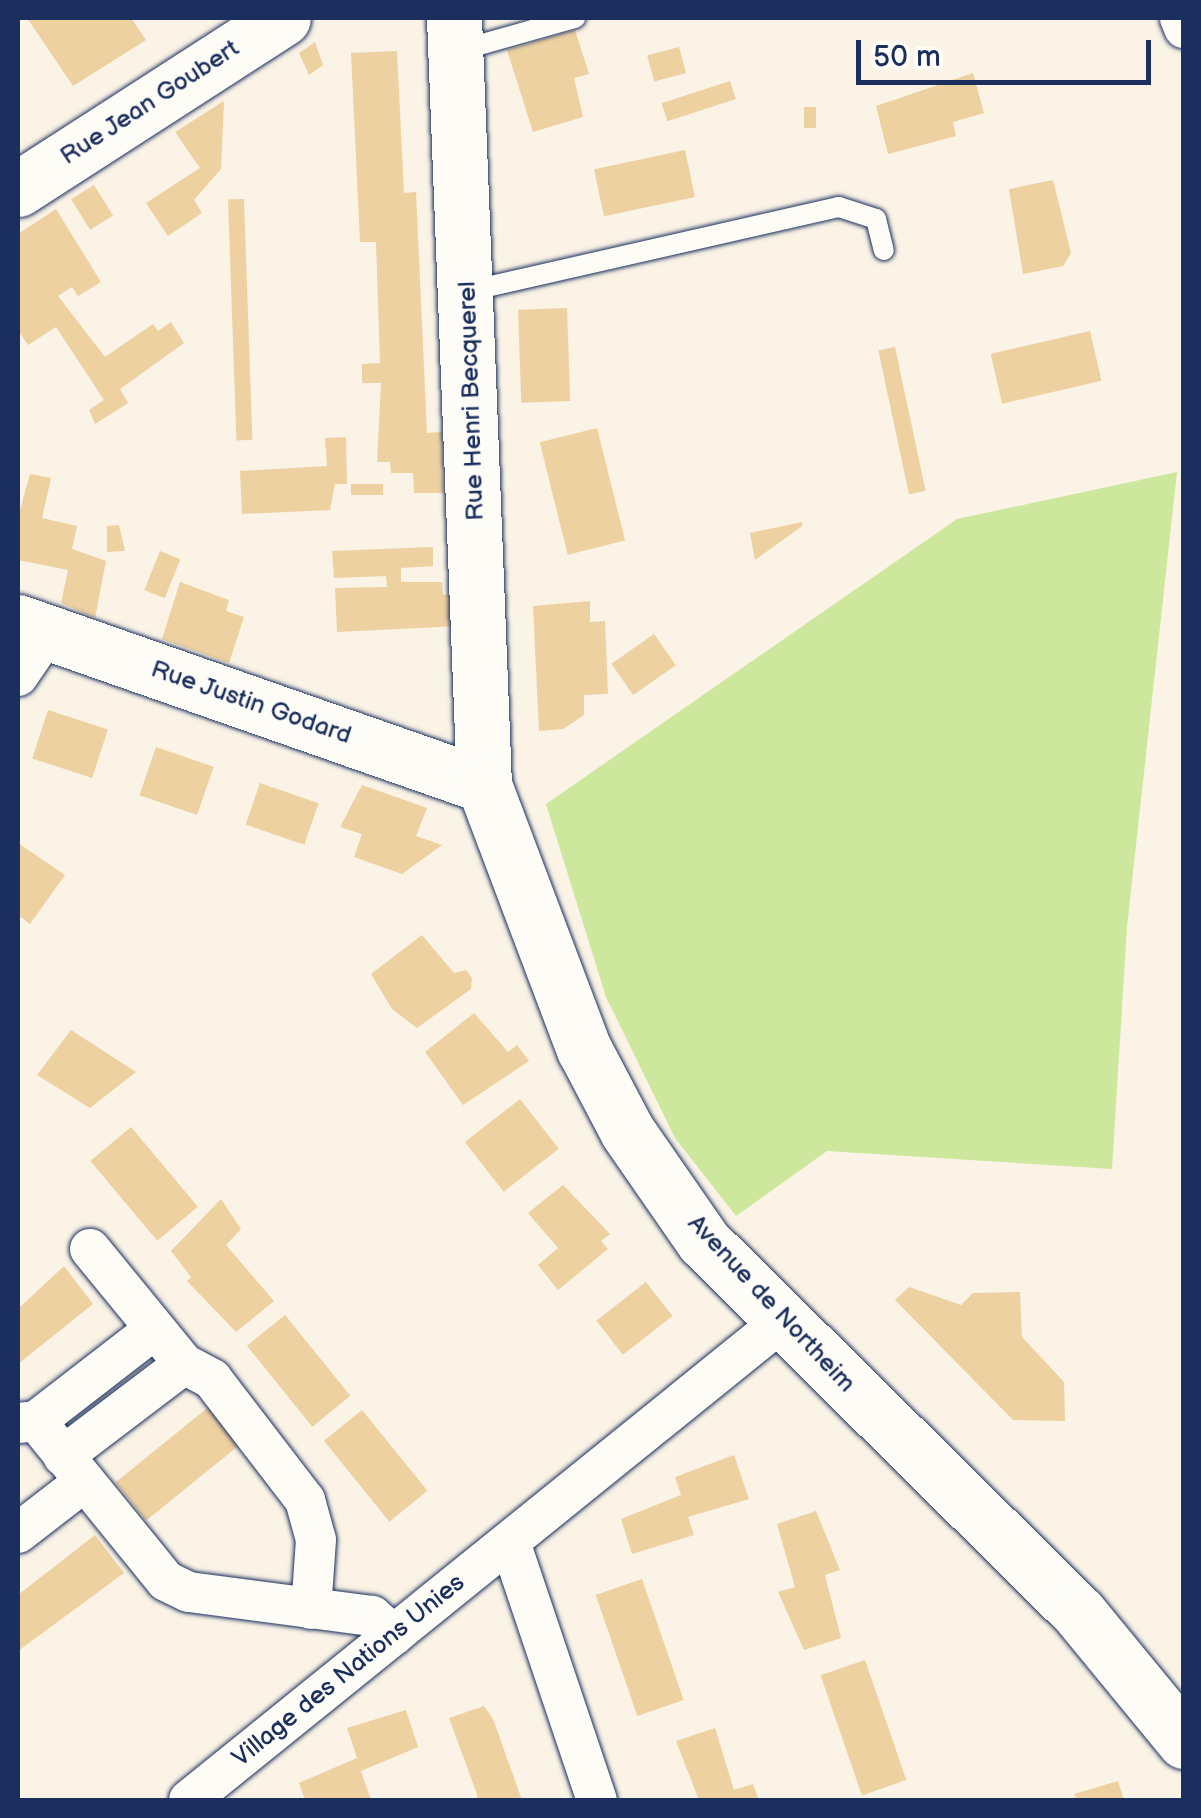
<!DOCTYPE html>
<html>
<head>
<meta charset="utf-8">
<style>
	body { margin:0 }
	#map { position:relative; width:1201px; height:1818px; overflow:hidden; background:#faf3e6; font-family:"Balsamiq Sans",sans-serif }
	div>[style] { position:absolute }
	.green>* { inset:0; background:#cde79d }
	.building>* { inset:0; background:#edd1a1; transform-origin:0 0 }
	.roads { filter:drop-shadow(0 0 2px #1b2f5e) drop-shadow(0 0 2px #1b2f5e) }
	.lane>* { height:20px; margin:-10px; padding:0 10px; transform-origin:10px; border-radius:10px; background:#fdfcf7 }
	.street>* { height:40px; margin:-20px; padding:0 20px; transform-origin:20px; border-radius:20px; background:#fdfcf7 }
	.secondary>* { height:55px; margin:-27.5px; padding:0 27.5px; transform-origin:27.5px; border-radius:27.5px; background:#fdfcf7 }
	span { translate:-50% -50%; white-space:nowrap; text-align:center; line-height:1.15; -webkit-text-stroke:8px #fdfcf7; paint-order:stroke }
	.street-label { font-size:25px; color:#1b2f5e }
	.frame { position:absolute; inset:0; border:20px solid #1b2f5e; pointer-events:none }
	.scale { position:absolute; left:856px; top:40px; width:295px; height:45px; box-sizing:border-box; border:5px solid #1b2f5e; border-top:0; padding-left:12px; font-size:30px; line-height:35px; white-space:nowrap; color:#1b2f5e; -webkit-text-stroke:8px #fdfcf7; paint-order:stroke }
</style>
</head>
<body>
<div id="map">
	<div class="green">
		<i style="clip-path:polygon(1177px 472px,1127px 927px,1112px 1169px,827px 1151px,736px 1216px,675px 1138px,606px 997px,546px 804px,957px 519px)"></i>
	</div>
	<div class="building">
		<i style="clip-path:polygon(27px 18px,131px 18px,146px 40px,73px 86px)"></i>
		<i style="clip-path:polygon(575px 30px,589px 74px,574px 78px,583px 117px,533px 132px,507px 50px)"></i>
		<i style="clip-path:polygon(315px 42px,323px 65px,309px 75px,299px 53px)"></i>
		<i style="left:679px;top:47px;width:27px;height:33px;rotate:75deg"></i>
		<i style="clip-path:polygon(397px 51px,404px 193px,416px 192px,427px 433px,442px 432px,443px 493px,414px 493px,413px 473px,391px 473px,390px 462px,377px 462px,381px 383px,362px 383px,362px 364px,380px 363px,376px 242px,360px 242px,351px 53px)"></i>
		<i style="clip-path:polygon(973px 73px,984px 113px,953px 122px,956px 136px,888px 154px,876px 106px)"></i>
		<i style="left:730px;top:81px;width:19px;height:72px;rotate:72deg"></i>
		<i style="clip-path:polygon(224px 101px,221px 169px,194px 200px,202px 213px,168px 236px,146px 203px,200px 168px,175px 132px)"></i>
		<i style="left:804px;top:107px;width:12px;height:21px"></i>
		<i style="left:685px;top:150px;width:48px;height:93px;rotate:78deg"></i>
		<i style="clip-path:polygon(1053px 180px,1071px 253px,1063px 266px,1023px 274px,1009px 189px)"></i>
		<i style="left:94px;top:185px;width:36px;height:27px;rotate:58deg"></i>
		<i style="left:244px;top:199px;width:241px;height:16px;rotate:88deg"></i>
		<i style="clip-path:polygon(56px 209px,101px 282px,78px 296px,72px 287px,58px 296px,105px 357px,153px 324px,158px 331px,171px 322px,184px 343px,120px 389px,128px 403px,95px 424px,89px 410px,104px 400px,56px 327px,28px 345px,18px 330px,18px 234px)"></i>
		<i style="left:567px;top:308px;width:93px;height:49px;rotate:88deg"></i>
		<i style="left:1090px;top:331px;width:51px;height:102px;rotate:77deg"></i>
		<i style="left:895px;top:347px;width:147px;height:17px;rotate:78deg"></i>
		<i style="left:597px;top:428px;width:116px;height:59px;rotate:76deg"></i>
		<i style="clip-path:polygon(346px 437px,347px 484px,335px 484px,330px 510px,242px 514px,240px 471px,327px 466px,325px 438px)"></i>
		<i style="clip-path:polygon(30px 474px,51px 478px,42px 518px,77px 526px,72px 549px,106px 561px,95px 618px,61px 603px,68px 570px,18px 560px,18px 517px)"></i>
		<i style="left:351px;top:484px;width:32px;height:11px"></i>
		<i style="clip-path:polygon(802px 522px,802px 526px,755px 560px,750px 533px)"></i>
		<i style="clip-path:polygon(119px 525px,125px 551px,107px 552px,107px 526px)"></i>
		<i style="clip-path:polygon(433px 547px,433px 566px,401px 568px,401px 582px,442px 582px,443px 595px,460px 594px,460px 626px,337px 632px,335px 588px,387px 587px,386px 576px,334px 578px,332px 551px)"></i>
		<i style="left:160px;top:551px;width:22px;height:42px;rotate:22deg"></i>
		<i style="clip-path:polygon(180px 582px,229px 600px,226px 611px,244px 617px,229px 663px,162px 639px)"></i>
		<i style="clip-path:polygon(590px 601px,590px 622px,605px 621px,608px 694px,584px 695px,584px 715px,563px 729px,539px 731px,533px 606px)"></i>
		<i style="left:654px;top:634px;width:38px;height:52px;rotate:55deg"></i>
		<i style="left:48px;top:710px;width:63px;height:51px;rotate:18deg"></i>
		<i style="left:156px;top:747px;width:61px;height:51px;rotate:19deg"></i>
		<i style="left:260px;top:783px;width:62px;height:44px;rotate:19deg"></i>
		<i style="clip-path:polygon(362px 785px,427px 808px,416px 836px,442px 845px,402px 874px,354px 857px,362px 834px,340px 827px)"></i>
		<i style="clip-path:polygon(18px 843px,65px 875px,30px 924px,18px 915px)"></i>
		<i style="clip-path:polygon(422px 935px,454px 973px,466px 970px,472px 978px,471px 989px,417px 1028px,392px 1009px,371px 974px)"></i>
		<i style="clip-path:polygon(474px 1013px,508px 1052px,517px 1045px,529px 1061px,463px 1105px,425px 1052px)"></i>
		<i style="clip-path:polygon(71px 1030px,136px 1072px,90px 1108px,37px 1075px)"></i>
		<i style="left:520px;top:1099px;width:63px;height:70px;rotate:52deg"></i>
		<i style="left:131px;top:1127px;width:104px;height:53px;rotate:50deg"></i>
		<i style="clip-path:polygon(563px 1185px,610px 1234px,601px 1241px,608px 1249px,558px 1290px,538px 1265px,558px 1248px,528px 1213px)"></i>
		<i style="clip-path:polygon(221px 1199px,241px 1229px,226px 1245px,274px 1301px,236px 1332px,187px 1281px,191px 1277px,171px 1251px)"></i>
		<i style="clip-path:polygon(64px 1266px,93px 1304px,18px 1364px,18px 1309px)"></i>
		<i style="left:646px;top:1282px;width:43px;height:63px;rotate:52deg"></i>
		<i style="clip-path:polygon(909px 1287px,961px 1305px,973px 1293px,1020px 1292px,1022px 1337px,1064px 1382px,1065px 1421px,1013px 1420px,895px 1300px)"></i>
		<i style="left:285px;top:1315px;width:104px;height:49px;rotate:51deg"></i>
		<i style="left:211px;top:1405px;width:49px;height:123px;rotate:51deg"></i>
		<i style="left:362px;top:1410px;width:104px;height:49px;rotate:51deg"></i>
		<i style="clip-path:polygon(734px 1455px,749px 1499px,688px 1517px,694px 1535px,632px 1554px,621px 1519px,681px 1495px,675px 1477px)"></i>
		<i style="clip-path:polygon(816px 1511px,840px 1570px,825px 1575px,841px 1638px,804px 1650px,778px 1592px,795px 1587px,777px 1524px)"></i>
		<i style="clip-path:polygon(95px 1535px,124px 1573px,18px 1651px,18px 1595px)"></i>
		<i style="left:642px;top:1579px;width:128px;height:49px;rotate:71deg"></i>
		<i style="left:865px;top:1660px;width:127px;height:47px;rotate:71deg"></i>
		<i style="clip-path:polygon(484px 1706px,493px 1719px,522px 1800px,470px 1800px,478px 1797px,449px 1718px)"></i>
		<i style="clip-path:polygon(406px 1710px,418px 1747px,361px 1771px,371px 1800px,305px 1800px,299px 1783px,357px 1758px,347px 1728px)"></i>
		<i style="clip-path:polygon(715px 1728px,734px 1790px,753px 1784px,759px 1800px,699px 1800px,676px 1741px)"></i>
		<i style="clip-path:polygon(1118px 1781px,1124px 1800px,1077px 1800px,1074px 1794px)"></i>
	</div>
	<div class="roads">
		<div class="lane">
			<i style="left:458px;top:51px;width:122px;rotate:-15.8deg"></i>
			<i style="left:469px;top:291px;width:379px;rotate:-12.8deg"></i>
			<i style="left:839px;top:207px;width:39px;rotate:18deg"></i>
			<i style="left:876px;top:219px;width:32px;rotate:76deg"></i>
		</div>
		<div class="street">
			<i style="left:1180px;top:18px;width:11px;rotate:68deg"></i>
			<i style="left:18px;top:676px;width:53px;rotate:-55.7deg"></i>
			<i style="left:90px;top:1249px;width:149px;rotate:50.7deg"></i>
			<i style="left:184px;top:1364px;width:32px;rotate:28deg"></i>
			<i style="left:212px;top:1379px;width:153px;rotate:52.5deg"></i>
			<i style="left:305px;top:1500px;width:41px;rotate:74.6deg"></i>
			<i style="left:316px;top:1540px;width:69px;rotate:94.1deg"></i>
			<i style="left:36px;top:1421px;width:206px;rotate:50.9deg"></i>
			<i style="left:166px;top:1581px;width:25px;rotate:26deg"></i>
			<i style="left:189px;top:1592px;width:185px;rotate:7.5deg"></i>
			<i style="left:372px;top:1616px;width:29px;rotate:41deg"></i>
			<i style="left:18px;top:1423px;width:18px;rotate:-6deg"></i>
			<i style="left:36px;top:1421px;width:150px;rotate:-37.7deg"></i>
			<i style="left:63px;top:1456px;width:152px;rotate:-37.2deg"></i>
			<i style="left:18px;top:1533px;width:83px;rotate:-37.7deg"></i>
			<i style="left:510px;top:1542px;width:272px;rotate:71.4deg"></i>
			<i style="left:189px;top:1800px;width:761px;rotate:-38.92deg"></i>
		</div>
		<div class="secondary">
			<i style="left:454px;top:18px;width:768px;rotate:87.76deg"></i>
			<i style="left:18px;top:189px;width:315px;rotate:-32.8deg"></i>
			<i style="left:18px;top:622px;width:494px;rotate:19.3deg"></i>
			<i style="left:484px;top:785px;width:282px;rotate:69.3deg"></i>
			<i style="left:584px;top:1049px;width:93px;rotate:62.3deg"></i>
			<i style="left:627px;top:1131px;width:135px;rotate:55.3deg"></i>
			<i style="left:704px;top:1242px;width:528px;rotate:44.69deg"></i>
			<i style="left:1079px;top:1613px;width:166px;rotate:50.6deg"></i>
		</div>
	</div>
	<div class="street-label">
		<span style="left:150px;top:103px;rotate:-33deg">Rue Jean Goubert</span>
		<span style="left:472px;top:401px;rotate:-92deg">Rue Henri Becquerel</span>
		<span style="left:251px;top:703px;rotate:19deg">Rue Justin Godard</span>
		<span style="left:771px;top:1304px;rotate:47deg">Avenue de Northeim</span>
		<span style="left:349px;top:1671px;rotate:-39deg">Village des Nations Unies</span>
	</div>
	<div class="frame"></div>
	<div class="scale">50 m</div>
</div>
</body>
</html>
